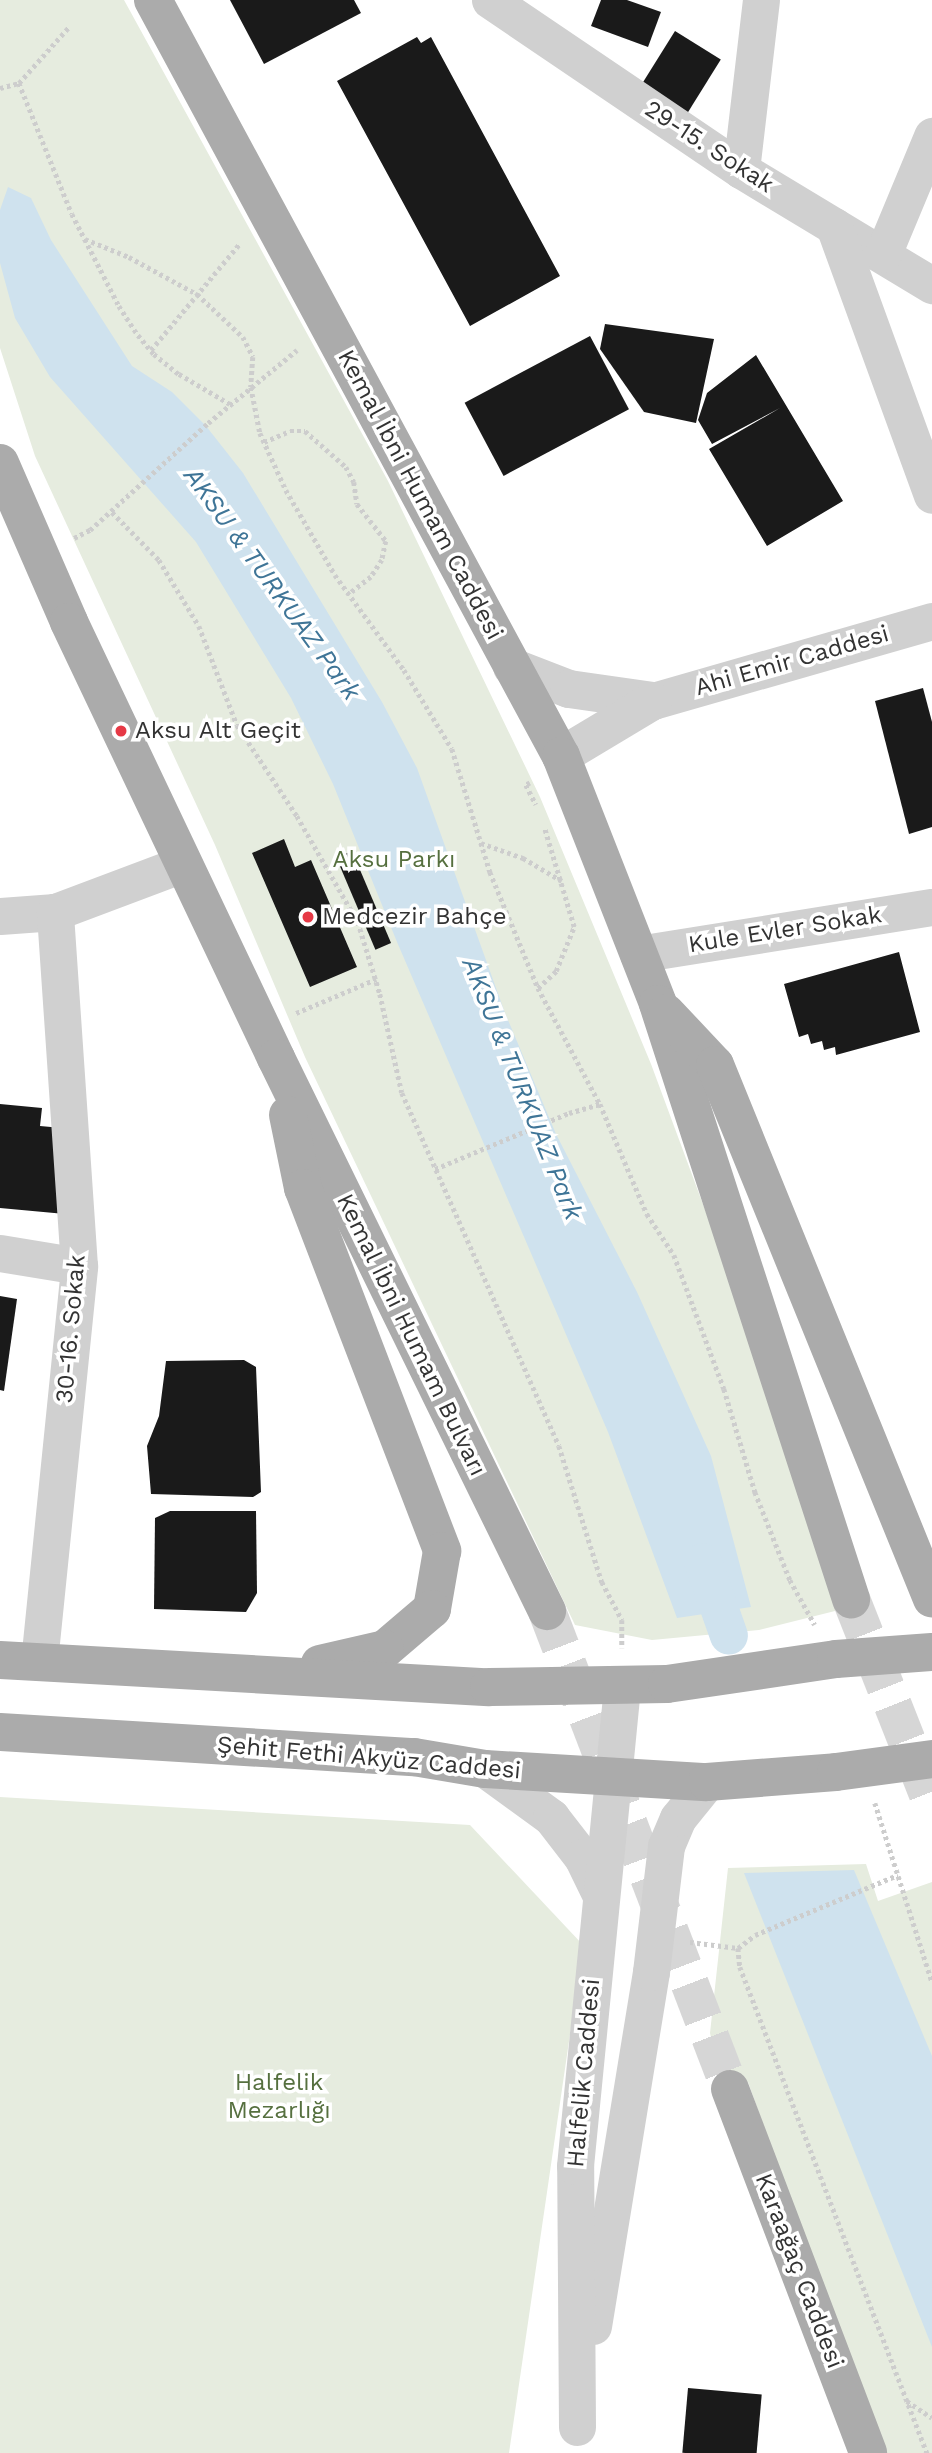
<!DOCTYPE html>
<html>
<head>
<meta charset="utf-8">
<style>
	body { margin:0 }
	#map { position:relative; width:932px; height:2453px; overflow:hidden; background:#fff; font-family:"Work Sans",sans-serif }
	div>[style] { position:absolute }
	.green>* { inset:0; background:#e6ecdf }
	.water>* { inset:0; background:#cfe2ee }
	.canal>* { height:38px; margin:-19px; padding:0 19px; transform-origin:19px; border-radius:19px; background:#cfe2ee }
	.building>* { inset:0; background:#1a1a1a; transform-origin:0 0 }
	.primary-tunnel>* { height:38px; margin-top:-19px; transform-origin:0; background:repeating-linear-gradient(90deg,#d6d6d6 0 38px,transparent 0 57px) }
	.path>* { height:4.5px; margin-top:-2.25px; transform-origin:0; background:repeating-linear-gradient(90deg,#cdcdcd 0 3.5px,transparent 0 7px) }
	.minor>* { height:37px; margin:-18.5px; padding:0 18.5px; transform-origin:18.5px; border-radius:18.5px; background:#d0d0d0 }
	.tertiary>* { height:38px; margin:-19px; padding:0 19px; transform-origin:19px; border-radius:19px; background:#d0d0d0 }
	.primary>* { height:38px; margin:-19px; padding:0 19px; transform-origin:19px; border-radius:19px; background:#ababab }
	.dots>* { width:19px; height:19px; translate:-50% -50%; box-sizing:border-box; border:4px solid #fff; border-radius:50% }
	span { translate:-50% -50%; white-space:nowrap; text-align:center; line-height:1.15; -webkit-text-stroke:7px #fff; paint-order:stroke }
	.street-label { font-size:24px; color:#333 }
	.poi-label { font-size:24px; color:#333 }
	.left { translate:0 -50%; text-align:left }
	.park-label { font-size:24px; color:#56703f }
	.water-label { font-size:26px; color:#3f7597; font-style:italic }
</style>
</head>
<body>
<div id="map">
	<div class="green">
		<i style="clip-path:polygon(0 0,124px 0,388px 481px,540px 797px,651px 1064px,747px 1323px,843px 1609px,759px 1630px,652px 1640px,575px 1625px,305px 1057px,215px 845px,35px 456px,0 348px)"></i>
		<i style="clip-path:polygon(0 1797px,470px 1825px,583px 1945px,509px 2453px,0 2453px)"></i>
		<i style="clip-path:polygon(866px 1864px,878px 1901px,932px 1882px,932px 2453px,881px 2453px,748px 2082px,722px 2091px,710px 2033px,728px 1868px)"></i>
	</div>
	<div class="water">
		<i style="clip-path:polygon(8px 187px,31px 198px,51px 240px,132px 366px,172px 392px,206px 426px,243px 473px,382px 702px,417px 768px,505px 1013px,556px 1134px,637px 1292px,711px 1456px,751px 1607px,677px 1618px,608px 1432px,397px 942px,333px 784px,291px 698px,196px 542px,50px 377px,15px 318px,0 263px,0 210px)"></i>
		<i style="clip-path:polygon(854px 1870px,932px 2056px,932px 2347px,744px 1873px)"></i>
	</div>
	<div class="canal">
		<i style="left:703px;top:1562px;width:78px;rotate:70.6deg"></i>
	</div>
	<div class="building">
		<i style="clip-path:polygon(230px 0,354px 0,361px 13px,264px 64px)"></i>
		<i style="clip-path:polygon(601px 0,627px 0,661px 12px,648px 47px,591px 26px)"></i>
		<i style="left:675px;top:31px;width:54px;height:69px;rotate:32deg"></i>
		<i style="clip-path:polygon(417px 37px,421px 43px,431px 37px,560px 276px,470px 326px,337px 81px)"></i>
		<i style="clip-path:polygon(605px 324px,714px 339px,696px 423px,644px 412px,600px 349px)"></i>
		<i style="left:590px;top:336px;width:83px;height:142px;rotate:62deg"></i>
		<i style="clip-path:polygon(756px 355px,843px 501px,767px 546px,709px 449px,780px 408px,712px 444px,698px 420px,707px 393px)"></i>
		<i style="clip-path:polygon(923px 688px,932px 722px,932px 827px,909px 834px,875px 701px)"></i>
		<i style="clip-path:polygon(284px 839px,295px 867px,311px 860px,357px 967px,310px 987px,252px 853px)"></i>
		<i style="left:352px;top:851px;width:100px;height:17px;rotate:67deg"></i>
		<i style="clip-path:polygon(899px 952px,920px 1032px,836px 1055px,835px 1047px,824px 1050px,822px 1041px,811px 1044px,808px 1034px,799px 1037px,784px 984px)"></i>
		<i style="clip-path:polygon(0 1104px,42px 1108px,40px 1126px,62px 1128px,65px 1214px,0 1208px)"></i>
		<i style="clip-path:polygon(0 1296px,17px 1299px,4px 1391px,0 1390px)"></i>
		<i style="clip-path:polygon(244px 1360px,256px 1367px,261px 1492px,253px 1497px,151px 1494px,147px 1446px,159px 1416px,166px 1361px)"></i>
		<i style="clip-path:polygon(170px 1511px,256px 1511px,257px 1593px,246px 1612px,154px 1609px,155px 1518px)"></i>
		<i style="left:688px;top:2388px;width:74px;height:65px;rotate:5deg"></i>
	</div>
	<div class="primary-tunnel">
		<i style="left:851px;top:1599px;width:221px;rotate:68.5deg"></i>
		<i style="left:547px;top:1611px;width:512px;rotate:69.05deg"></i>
	</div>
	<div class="path">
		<i style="left:19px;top:83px;width:141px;rotate:68deg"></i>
		<i style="left:72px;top:214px;width:103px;rotate:62.9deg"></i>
		<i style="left:119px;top:306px;width:35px;rotate:57deg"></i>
		<i style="left:138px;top:335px;width:25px;rotate:50deg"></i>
		<i style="left:154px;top:354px;width:32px;rotate:39deg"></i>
		<i style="left:179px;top:374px;width:59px;rotate:30.5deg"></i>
		<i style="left:0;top:88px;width:20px;rotate:-15deg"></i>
		<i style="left:19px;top:83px;width:74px;rotate:-48.3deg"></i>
		<i style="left:85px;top:239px;width:48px;rotate:22.2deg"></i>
		<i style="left:129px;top:257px;width:77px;rotate:28.6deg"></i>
		<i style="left:197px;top:294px;width:63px;rotate:43.1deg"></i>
		<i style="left:243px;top:337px;width:22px;rotate:63deg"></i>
		<i style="left:253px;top:357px;width:30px;rotate:94deg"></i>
		<i style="left:251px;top:387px;width:47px;rotate:78.9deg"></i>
		<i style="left:260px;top:433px;width:63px;rotate:65.5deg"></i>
		<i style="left:286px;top:490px;width:98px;rotate:60deg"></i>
		<i style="left:335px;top:575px;width:117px;rotate:54deg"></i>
		<i style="left:404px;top:670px;width:92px;rotate:58.7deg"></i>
		<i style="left:452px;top:749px;width:129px;rotate:72.8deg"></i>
		<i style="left:490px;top:872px;width:126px;rotate:67.5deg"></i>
		<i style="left:538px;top:988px;width:132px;rotate:61.9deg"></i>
		<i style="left:600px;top:1104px;width:120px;rotate:66.9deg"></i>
		<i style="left:647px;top:1214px;width:49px;rotate:56.6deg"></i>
		<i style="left:674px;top:1255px;width:143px;rotate:69.5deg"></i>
		<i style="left:724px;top:1389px;width:108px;rotate:73.2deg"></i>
		<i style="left:755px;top:1492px;width:95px;rotate:68.3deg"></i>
		<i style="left:790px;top:1580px;width:51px;rotate:60.9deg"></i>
		<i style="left:151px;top:350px;width:139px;rotate:-50.2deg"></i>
		<i style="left:264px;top:442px;width:28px;rotate:-23deg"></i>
		<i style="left:290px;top:431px;width:15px"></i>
		<i style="left:305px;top:431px;width:55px;rotate:41.3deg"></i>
		<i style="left:346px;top:467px;width:17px;rotate:62deg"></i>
		<i style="left:354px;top:482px;width:22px;rotate:82deg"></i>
		<i style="left:357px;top:504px;width:47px;rotate:51.9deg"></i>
		<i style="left:386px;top:541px;width:19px;rotate:102deg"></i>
		<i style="left:382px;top:560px;width:20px;rotate:123deg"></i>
		<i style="left:371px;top:577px;width:28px;rotate:142deg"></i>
		<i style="left:112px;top:512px;width:67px;rotate:45.6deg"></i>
		<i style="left:159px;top:560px;width:77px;rotate:58.8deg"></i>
		<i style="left:199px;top:626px;width:106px;rotate:69deg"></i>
		<i style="left:237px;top:725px;width:109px;rotate:56.6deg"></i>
		<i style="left:297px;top:816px;width:122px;rotate:60.1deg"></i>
		<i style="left:358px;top:922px;width:75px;rotate:73deg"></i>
		<i style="left:380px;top:994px;width:101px;rotate:77.5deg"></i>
		<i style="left:402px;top:1093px;width:386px;rotate:66deg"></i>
		<i style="left:559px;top:1446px;width:143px;rotate:72.5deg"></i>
		<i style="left:602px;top:1582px;width:43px;rotate:62.2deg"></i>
		<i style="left:622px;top:1620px;width:28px;rotate:90deg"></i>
		<i style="left:74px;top:538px;width:18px;rotate:-27deg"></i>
		<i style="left:90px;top:530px;width:159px;rotate:-42.2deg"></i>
		<i style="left:208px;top:423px;width:115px;rotate:-39.4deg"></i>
		<i style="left:530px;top:783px;width:4px;rotate:153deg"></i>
		<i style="left:526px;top:785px;width:22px;rotate:63deg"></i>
		<i style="left:481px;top:843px;width:45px;rotate:19.7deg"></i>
		<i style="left:523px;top:858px;width:45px;rotate:30.5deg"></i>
		<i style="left:538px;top:988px;width:25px;rotate:-43deg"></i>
		<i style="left:556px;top:971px;width:48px;rotate:-67.8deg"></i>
		<i style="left:574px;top:927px;width:104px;rotate:-106.7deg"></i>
		<i style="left:296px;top:1013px;width:87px;rotate:-23deg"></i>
		<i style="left:435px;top:1169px;width:145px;rotate:-22.7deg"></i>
		<i style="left:569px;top:1113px;width:32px;rotate:-16deg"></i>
		<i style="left:875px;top:1803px;width:188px;rotate:72.3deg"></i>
		<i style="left:690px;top:1942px;width:48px;rotate:7.1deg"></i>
		<i style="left:738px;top:1948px;width:19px;rotate:84deg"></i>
		<i style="left:740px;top:1967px;width:521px;rotate:68.95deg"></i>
		<i style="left:738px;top:1948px;width:21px;rotate:-37deg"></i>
		<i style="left:755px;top:1935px;width:155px;rotate:-22.8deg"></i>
		<i style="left:907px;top:2401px;width:30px;rotate:34deg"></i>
	</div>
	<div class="minor">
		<i style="left:490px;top:0;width:303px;rotate:34.1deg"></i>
		<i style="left:741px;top:170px;width:223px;rotate:31.1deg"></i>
		<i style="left:741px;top:170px;width:171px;rotate:-83.3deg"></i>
		<i style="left:834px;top:226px;width:286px;rotate:70deg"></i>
		<i style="left:883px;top:254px;width:128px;rotate:-67.4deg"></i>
		<i style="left:653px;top:701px;width:290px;rotate:-16deg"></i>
		<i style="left:0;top:916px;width:55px;rotate:-4.2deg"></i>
		<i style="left:55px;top:912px;width:137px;rotate:-20.6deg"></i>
		<i style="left:638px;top:954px;width:298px;rotate:-9.1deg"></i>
		<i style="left:0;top:1253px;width:80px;rotate:9.3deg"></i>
		<i style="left:39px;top:1662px;width:398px;rotate:-84.2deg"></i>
		<i style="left:79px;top:1266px;width:355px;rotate:-93.9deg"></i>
		<i style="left:485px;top:1769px;width:82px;rotate:36deg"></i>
		<i style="left:551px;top:1817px;width:51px;rotate:52.2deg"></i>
		<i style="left:582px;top:1857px;width:43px;rotate:64deg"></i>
		<i style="left:593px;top:2326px;width:359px;rotate:-80.7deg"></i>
		<i style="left:651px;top:1972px;width:127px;rotate:-83.2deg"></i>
		<i style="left:666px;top:1846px;width:30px;rotate:-67deg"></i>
		<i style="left:678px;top:1818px;width:46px;rotate:-51.1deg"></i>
		<i style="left:577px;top:2427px;width:261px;rotate:-90.4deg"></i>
		<i style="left:575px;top:2166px;width:483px;rotate:-84.4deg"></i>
	</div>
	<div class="tertiary">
		<i style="left:512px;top:667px;width:61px;rotate:21.1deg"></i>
		<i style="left:569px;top:689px;width:85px;rotate:8.1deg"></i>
		<i style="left:561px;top:756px;width:107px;rotate:-30.9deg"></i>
	</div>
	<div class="primary">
		<i style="left:153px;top:0;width:859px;rotate:61.65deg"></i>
		<i style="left:561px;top:756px;width:266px;rotate:68.6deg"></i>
		<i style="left:658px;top:1004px;width:626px;rotate:72.03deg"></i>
		<i style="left:0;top:463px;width:173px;rotate:66.5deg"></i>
		<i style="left:69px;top:622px;width:483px;rotate:64.6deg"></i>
		<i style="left:276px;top:1058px;width:616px;rotate:63.89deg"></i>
		<i style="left:666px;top:1013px;width:71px;rotate:46.7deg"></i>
		<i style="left:715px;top:1065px;width:576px;rotate:67.88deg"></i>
		<i style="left:288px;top:1115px;width:75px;rotate:78.4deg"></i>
		<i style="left:303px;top:1188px;width:389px;rotate:69deg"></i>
		<i style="left:442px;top:1551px;width:59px;rotate:99.8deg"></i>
		<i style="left:432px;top:1609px;width:62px;rotate:139.6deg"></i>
		<i style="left:385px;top:1649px;width:67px;rotate:167deg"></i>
		<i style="left:0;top:1660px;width:490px;rotate:3.2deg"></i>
		<i style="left:489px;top:1687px;width:178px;rotate:-1deg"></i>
		<i style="left:667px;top:1684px;width:171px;rotate:-8.4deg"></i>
		<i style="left:836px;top:1659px;width:96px;rotate:-4.2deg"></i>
		<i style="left:0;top:1732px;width:415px;rotate:3.5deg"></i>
		<i style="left:414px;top:1757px;width:72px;rotate:9.6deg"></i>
		<i style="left:485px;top:1769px;width:222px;rotate:3.4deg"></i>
		<i style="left:707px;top:1782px;width:129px;rotate:-4.4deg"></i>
		<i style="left:836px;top:1772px;width:97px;rotate:-7.7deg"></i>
		<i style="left:730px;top:2089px;width:389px;rotate:69.2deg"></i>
	</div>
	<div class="dots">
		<i style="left:121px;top:731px;background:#e63946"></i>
		<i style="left:308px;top:917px;background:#e63946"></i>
	</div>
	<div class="street-label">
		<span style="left:709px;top:147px;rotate:33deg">29-15. Sokak</span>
		<span style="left:420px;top:495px;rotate:62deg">Kemal İbni Humam Caddesi</span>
		<span style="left:792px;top:661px;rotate:-16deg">Ahi Emir Caddesi</span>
		<span style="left:785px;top:930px;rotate:-9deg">Kule Evler Sokak</span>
		<span style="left:71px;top:1329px;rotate:-85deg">30-16. Sokak</span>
		<span style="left:411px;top:1335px;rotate:64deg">Kemal İbni Humam Bulvarı</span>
		<span style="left:369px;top:1758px;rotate:5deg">Şehit Fethi Akyüz Caddesi</span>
		<span style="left:584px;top:2073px;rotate:-85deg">Halfelik Caddesi</span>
		<span style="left:799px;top:2271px;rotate:69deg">Karaağaç Caddesi</span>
	</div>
	<div class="poi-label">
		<span class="left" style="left:135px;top:731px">Aksu Alt Geçit</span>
		<span class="left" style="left:322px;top:917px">Medcezir Bahçe</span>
	</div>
	<div class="park-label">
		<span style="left:394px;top:860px">Aksu Parkı</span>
		<span style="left:279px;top:2097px">Halfelik<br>Mezarlığı</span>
	</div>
	<div class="water-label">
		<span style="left:272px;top:584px;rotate:54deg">AKSU &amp; TURKUAZ Park</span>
		<span style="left:522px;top:1089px;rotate:68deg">AKSU &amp; TURKUAZ Park</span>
	</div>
</div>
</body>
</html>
